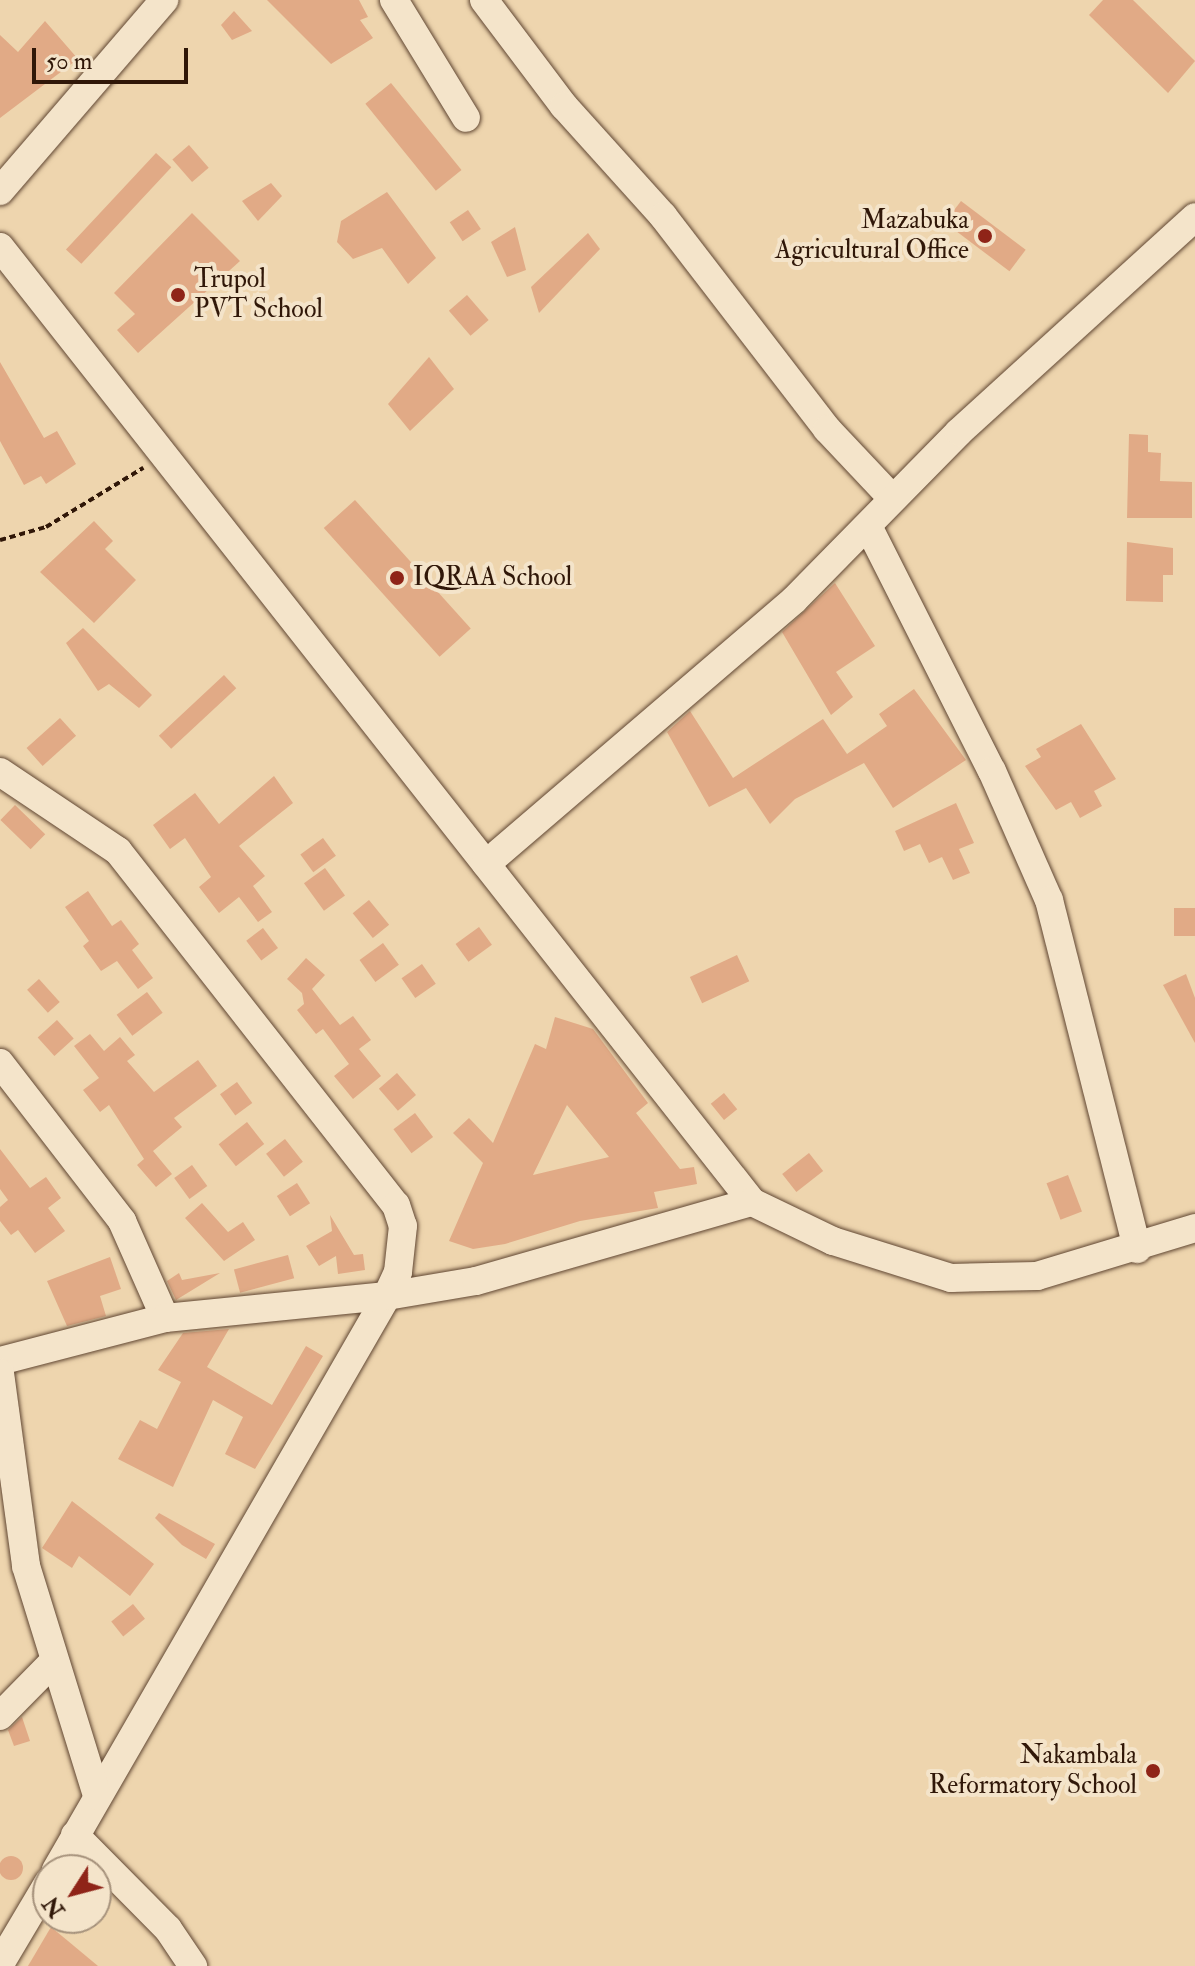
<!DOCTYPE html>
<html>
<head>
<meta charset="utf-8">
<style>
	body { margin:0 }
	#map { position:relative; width:1195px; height:1966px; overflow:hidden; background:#eed5ae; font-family:"IM FELL Double Pica",serif }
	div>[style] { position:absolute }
	.building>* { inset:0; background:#e1aa86; transform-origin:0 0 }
	.round { border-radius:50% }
	.path>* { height:4px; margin-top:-2px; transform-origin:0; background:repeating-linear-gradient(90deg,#301708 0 6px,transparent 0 10px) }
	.roads { filter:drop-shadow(0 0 2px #604632) drop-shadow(0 0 2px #604632) }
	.minor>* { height:28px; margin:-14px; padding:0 14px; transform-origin:14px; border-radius:14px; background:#f4e4ca }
	.dots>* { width:22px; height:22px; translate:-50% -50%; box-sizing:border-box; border:4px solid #f4e4ca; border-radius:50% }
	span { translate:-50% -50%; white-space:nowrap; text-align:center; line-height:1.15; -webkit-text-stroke:8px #f4e4ca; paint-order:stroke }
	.poi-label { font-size:26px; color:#301708 }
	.right { translate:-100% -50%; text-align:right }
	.left { translate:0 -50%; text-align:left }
	.north { position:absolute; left:32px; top:1854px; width:80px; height:80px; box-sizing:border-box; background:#f4e4ca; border:2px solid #a6927c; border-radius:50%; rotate:234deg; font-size:22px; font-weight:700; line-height:32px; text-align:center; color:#301708 }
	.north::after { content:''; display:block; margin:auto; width:28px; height:36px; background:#8f2418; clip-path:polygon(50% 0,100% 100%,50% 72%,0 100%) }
	.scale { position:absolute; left:32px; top:48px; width:156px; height:36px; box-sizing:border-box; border:4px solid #301708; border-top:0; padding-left:10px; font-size:24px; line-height:28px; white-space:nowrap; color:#301708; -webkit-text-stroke:6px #f4e4ca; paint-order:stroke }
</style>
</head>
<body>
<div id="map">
	<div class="building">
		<i style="clip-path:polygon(267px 0,359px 0,368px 17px,360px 20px,373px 38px,331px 64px)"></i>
		<i style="clip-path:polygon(1103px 0,1133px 0,1195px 61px,1168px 93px,1089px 15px)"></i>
		<i style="clip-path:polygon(234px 11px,252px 31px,232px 40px,221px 25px)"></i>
		<i style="clip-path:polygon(45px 21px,78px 59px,0 118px,0 35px,18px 52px)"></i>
		<i style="left:391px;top:83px;width:112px;height:33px;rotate:51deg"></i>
		<i style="left:189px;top:145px;width:30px;height:22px;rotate:49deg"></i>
		<i style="left:156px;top:153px;width:21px;height:132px;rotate:43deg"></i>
		<i style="clip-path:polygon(271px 183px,282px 196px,258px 221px,242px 201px)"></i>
		<i style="clip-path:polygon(387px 192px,436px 258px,408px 284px,382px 248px,353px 259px,337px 242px,341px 221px)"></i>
		<i style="left:961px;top:201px;width:81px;height:27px;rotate:37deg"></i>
		<i style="left:468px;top:210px;width:23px;height:22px;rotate:56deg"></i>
		<i style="clip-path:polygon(192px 213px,240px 261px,138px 353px,117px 330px,135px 314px,114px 293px)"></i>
		<i style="clip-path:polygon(515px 227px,526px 270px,507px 277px,491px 242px)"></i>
		<i style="clip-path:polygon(588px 233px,600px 249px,539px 313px,531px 287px)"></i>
		<i style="left:467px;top:295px;width:33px;height:24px;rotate:49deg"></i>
		<i style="clip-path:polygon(429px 357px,454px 389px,410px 431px,388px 404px)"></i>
		<i style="clip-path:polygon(0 362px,44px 438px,57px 431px,76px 464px,46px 484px,41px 476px,24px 485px,0 441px)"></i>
		<i style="clip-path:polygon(1129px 434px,1148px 435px,1148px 452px,1161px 453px,1160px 481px,1192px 482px,1192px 518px,1127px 518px)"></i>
		<i style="left:355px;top:500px;width:173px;height:42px;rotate:48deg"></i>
		<i style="clip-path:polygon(94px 521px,113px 541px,105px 549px,136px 580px,94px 623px,40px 572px)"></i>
		<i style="clip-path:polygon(1127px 542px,1173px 548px,1173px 575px,1163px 575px,1163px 602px,1126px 601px)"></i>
		<i style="clip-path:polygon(835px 583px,875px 646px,836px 672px,853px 697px,831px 715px,782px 632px)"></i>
		<i style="clip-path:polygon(83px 628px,152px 695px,139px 708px,109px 684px,98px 691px,66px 643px)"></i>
		<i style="left:224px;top:675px;width:18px;height:89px;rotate:47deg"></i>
		<i style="clip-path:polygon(914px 689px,966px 760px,893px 808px,864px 763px,795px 799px,770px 824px,746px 788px,709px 807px,667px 732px,690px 711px,733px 778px,823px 719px,847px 754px,887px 726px,879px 714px)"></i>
		<i style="left:60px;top:718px;width:24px;height:45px;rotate:48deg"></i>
		<i style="clip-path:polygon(1081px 724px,1116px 779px,1094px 791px,1102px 806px,1080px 818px,1071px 802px,1056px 810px,1025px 766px,1041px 757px,1036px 749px)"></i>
		<i style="clip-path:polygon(274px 776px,293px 803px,239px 846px,265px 876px,253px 886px,272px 912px,258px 922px,239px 897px,219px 913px,199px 887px,211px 877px,185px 838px,170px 849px,153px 825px,195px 793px,219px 824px)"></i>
		<i style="clip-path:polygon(956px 803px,974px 843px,959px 849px,970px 873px,953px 880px,942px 857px,929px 863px,920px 844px,904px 851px,895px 831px)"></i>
		<i style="left:15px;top:805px;width:42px;height:21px;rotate:44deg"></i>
		<i style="left:323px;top:838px;width:22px;height:28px;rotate:54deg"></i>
		<i style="left:325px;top:868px;width:34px;height:26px;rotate:54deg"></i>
		<i style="clip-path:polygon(88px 891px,112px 926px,121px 920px,139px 944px,132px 950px,153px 978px,138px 989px,117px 961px,101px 971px,83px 946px,89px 941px,65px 907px)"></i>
		<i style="left:369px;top:900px;width:32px;height:21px;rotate:51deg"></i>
		<i style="left:1195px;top:908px;width:28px;height:21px;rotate:90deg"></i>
		<i style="left:479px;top:927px;width:22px;height:29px;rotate:54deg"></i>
		<i style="left:263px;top:928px;width:25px;height:21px;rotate:53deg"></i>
		<i style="left:383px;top:943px;width:27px;height:29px;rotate:54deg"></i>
		<i style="left:737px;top:955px;width:29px;height:52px;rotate:65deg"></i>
		<i style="clip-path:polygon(306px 958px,325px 975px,312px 989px,340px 1025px,353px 1016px,371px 1040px,359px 1049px,381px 1076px,353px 1099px,334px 1076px,349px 1064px,323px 1029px,316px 1034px,297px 1010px,304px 1004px,302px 993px,287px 979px)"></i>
		<i style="left:422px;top:964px;width:24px;height:25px;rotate:55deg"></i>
		<i style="clip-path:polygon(1186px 974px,1195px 998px,1195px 1043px,1163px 985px)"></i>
		<i style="left:39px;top:979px;width:31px;height:16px;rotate:48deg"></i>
		<i style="left:147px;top:992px;width:26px;height:38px;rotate:53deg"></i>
		<i style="clip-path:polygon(evenodd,555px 1017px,593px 1029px,648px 1103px,636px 1113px,680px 1169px,694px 1167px,697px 1184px,654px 1192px,658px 1208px,580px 1221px,505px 1244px,473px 1249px,449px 1241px,483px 1163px,453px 1133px,469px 1118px,493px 1143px,535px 1044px,546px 1049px,555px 1017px,567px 1105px,609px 1157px,533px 1175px,567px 1105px)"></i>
		<i style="left:57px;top:1020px;width:25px;height:26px;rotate:48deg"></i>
		<i style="clip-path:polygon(90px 1034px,104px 1051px,120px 1037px,135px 1055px,127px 1061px,154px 1092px,198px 1060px,217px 1086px,174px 1118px,182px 1127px,153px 1151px,172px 1174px,156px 1187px,137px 1165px,144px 1159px,109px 1105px,100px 1112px,83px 1090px,99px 1078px,74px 1046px)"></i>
		<i style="left:397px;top:1073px;width:29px;height:24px;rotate:49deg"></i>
		<i style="left:237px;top:1082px;width:26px;height:21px;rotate:54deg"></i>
		<i style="left:724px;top:1093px;width:21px;height:17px;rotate:51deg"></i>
		<i style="left:415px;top:1113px;width:30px;height:27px;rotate:53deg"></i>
		<i style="left:247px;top:1122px;width:28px;height:36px;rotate:52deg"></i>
		<i style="left:285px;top:1139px;width:29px;height:24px;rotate:52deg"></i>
		<i style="clip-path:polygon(0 1149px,30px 1188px,46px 1177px,61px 1198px,48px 1208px,65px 1231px,35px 1253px,18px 1230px,11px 1235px,0 1221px,0 1207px,8px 1200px,0 1189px)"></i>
		<i style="left:809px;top:1153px;width:23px;height:34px;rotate:52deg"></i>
		<i style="left:192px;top:1165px;width:26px;height:22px;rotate:54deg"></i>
		<i style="left:1068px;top:1175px;width:39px;height:23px;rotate:69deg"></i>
		<i style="left:297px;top:1183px;width:24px;height:24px;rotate:57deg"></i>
		<i style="clip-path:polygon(202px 1203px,228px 1232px,243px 1222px,255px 1240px,224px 1261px,185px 1218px)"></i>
		<i style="clip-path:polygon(330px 1215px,354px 1255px,363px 1254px,365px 1270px,338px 1274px,336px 1256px,319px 1266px,306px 1246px,332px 1231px)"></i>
		<i style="left:288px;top:1255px;width:24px;height:56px;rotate:75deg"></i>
		<i style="clip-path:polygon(110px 1257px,121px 1289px,100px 1296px,106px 1316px,67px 1326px,47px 1281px)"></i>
		<i style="clip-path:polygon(179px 1273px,182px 1280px,220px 1273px,176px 1300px,167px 1281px)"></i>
		<i style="clip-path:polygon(229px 1329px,207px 1367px,272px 1405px,306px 1346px,323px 1356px,255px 1469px,225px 1454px,243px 1417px,213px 1400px,173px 1487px,118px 1459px,140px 1420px,157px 1429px,181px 1382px,158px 1370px,183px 1333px)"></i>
		<i style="clip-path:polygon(72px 1501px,154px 1564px,130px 1596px,79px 1556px,72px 1568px,42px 1548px)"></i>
		<i style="clip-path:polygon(159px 1513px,215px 1544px,206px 1559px,182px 1545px,155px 1518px)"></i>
		<i style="left:133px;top:1604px;width:19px;height:28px;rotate:51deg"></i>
		<i style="clip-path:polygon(22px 1717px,30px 1741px,14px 1746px,8px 1730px)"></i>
		<i class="round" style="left:-1px;top:1856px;width:24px;height:24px"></i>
		<i style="clip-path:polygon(51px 1927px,68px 1941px,98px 1966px,28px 1966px)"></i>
	</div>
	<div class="path">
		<i style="left:0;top:540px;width:48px;rotate:-15.8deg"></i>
		<i style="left:46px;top:527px;width:114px;rotate:-31.3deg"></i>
	</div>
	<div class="roads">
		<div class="minor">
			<i style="left:394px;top:0;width:138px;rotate:58.6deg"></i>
			<i style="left:484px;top:0;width:133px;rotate:53deg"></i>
			<i style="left:564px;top:106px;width:148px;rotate:48deg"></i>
			<i style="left:663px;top:216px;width:269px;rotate:52.4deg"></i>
			<i style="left:827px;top:429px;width:95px;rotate:46.7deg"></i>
			<i style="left:0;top:191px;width:252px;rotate:-49.3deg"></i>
			<i style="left:0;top:247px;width:1216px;rotate:51.78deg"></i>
			<i style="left:869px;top:528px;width:272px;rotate:63.2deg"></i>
			<i style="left:992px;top:771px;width:141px;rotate:66.2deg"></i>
			<i style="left:1049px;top:900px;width:360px;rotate:75.8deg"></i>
			<i style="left:0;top:772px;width:142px;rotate:33.8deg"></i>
			<i style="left:118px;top:851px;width:450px;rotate:51.9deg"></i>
			<i style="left:396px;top:1205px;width:22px;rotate:72deg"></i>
			<i style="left:403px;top:1226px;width:46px;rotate:96.2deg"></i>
			<i style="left:398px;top:1272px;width:26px;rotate:115deg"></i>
			<i style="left:387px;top:1296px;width:663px;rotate:119.97deg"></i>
			<i style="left:486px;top:864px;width:406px;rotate:-40.6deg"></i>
			<i style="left:794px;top:600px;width:235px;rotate:-45.5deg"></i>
			<i style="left:959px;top:432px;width:319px;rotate:-42.3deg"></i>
			<i style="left:0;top:1063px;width:200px;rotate:52.3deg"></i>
			<i style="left:122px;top:1221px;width:106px;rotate:66.1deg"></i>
			<i style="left:0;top:1361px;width:171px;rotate:-14.6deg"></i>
			<i style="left:165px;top:1318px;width:223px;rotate:-5.7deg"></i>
			<i style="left:387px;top:1296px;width:90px;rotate:-9.6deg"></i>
			<i style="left:476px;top:1281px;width:287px;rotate:-16deg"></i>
			<i style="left:752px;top:1202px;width:90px;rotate:25.7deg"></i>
			<i style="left:833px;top:1241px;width:124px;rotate:17.4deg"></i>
			<i style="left:951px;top:1278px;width:86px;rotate:-1.3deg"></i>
			<i style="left:1037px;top:1276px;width:165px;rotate:-16.9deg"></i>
			<i style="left:0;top:1373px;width:195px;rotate:82.3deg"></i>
			<i style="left:26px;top:1566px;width:240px;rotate:72.8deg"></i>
			<i style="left:0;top:1716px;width:77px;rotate:-45.5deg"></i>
			<i style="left:75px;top:1835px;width:132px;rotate:45.3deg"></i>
			<i style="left:168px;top:1929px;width:45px;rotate:56deg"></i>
			<i style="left:0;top:1964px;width:94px;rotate:-59.3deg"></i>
		</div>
	</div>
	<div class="dots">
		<i style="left:985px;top:236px;background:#8f2418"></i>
		<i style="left:178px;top:295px;background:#8f2418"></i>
		<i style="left:397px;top:578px;background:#8f2418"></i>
		<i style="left:1153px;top:1771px;background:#8f2418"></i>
	</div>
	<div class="poi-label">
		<span class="right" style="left:969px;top:236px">Mazabuka<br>Agricultural Office</span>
		<span class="left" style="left:194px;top:295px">Trupol<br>PVT School</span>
		<span class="left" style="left:413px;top:578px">IQRAA School</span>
		<span class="right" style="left:1137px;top:1771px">Nakambala<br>Reformatory School</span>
	</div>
	<div class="north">N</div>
	<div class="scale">50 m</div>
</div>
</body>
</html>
